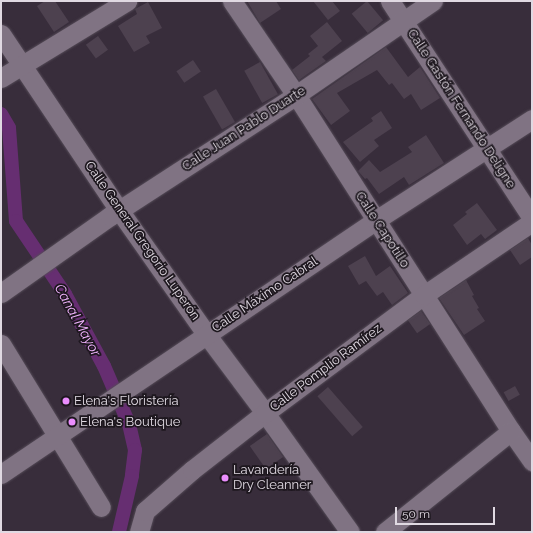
<!DOCTYPE html>
<html>
<head>
<meta charset="utf-8">
<style>
	body { margin:0 }
	#map { position:relative; width:533px; height:533px; overflow:hidden; background:#382d3b; font-family:Raleway,sans-serif }
	div>[style] { position:absolute }
	.canal>* { height:14px; margin:-7px; padding:0 7px; transform-origin:7px; border-radius:7px; background:#662e71 }
	.building>* { inset:0; background:#4d414f; transform-origin:0 0 }
	.roads { filter:drop-shadow(0 0 1px #554c58) drop-shadow(0 0 1px #554c58) }
	.minor>* { height:19px; margin:-9.5px; padding:0 9.5px; transform-origin:9.5px; border-radius:9.5px; background:#807383 }
	.dots>* { width:11px; height:11px; translate:-50% -50%; box-sizing:border-box; border:2px solid #1d171e; border-radius:50% }
	span { translate:-50% -50%; white-space:nowrap; text-align:center; line-height:1.15; -webkit-text-stroke:3.5px #1d171e; paint-order:stroke }
	.street-label { font-size:13px; color:#e0d9e2 }
	.poi-label { font-size:13px; color:#e0d9e2 }
	.left { translate:0 -50%; text-align:left }
	.water-label { font-size:14px; color:#f1b3fe; font-style:italic }
	.frame { position:absolute; inset:0; border:2px solid #e0d9e2; pointer-events:none }
	.scale { position:absolute; left:395px; top:507px; width:100px; height:18px; box-sizing:border-box; border:2px solid #e0d9e2; border-top:0; padding-left:5px; font-size:12px; line-height:14px; white-space:nowrap; color:#e0d9e2; -webkit-text-stroke:3px #1d171e; paint-order:stroke }
</style>
</head>
<body>
<div id="map">
	<div class="canal">
		<i style="left:1px;top:114px;width:16px;rotate:60deg"></i>
		<i style="left:9px;top:128px;width:93px;rotate:85.7deg"></i>
		<i style="left:16px;top:221px;width:88px;rotate:56.1deg"></i>
		<i style="left:65px;top:294px;width:82px;rotate:61.6deg"></i>
		<i style="left:104px;top:366px;width:63px;rotate:66.7deg"></i>
		<i style="left:129px;top:424px;width:27px;rotate:77deg"></i>
		<i style="left:135px;top:450px;width:26px;rotate:97deg"></i>
		<i style="left:132px;top:476px;width:57px;rotate:103.1deg"></i>
	</div>
	<div class="building">
		<i style="clip-path:polygon(45px 1px,55px 1px,69px 22px,54px 32px,37px 6px)"></i>
		<i style="clip-path:polygon(247px 1px,276px 1px,281px 9px,260px 23px)"></i>
		<i style="clip-path:polygon(313px 1px,332px 1px,340px 11px,328px 20px)"></i>
		<i style="left:367px;top:1px;width:25px;height:20px;rotate:50deg"></i>
		<i style="clip-path:polygon(148px 2px,162px 28px,146px 36px,150px 43px,134px 52px,118px 26px,137px 14px,135px 9px)"></i>
		<i style="clip-path:polygon(327px 22px,342px 41px,322px 57px,326px 61px,299px 80px,292px 70px,310px 56px,308px 54px,318px 46px,310px 36px)"></i>
		<i style="left:98px;top:36px;width:17px;height:15px;rotate:54deg"></i>
		<i style="clip-path:polygon(386px 47px,408px 77px,420px 67px,440px 98px,421px 110px,411px 94px,404px 99px,392px 83px,389px 85px,377px 70px,337px 93px,350px 111px,331px 125px,312px 99px)"></i>
		<i style="left:193px;top:60px;width:14px;height:20px;rotate:56deg"></i>
		<i style="left:260px;top:62px;width:37px;height:18px;rotate:61deg"></i>
		<i style="left:216px;top:89px;width:38px;height:15px;rotate:60deg"></i>
		<i style="clip-path:polygon(381px 111px,392px 128px,374px 140px,379px 146px,360px 162px,343px 142px,373px 121px,371px 118px)"></i>
		<i style="clip-path:polygon(426px 135px,444px 163px,409px 185px,404px 177px,379px 194px,367px 178px,365px 179px,358px 171px,369px 160px,380px 172px,412px 152px,408px 147px)"></i>
		<i style="clip-path:polygon(477px 203px,497px 230px,485px 239px,481px 234px,467px 245px,453px 225px,467px 214px,465px 212px)"></i>
		<i style="clip-path:polygon(528px 238px,532px 245px,532px 257px,520px 265px,510px 250px)"></i>
		<i style="clip-path:polygon(365px 256px,376px 276px,390px 266px,408px 293px,392px 305px,383px 292px,377px 296px,366px 281px,359px 285px,348px 266px)"></i>
		<i style="clip-path:polygon(466px 280px,474px 295px,472px 296px,479px 308px,477px 309px,485px 321px,464px 335px,439px 298px)"></i>
		<i style="left:421px;top:311px;width:16px;height:16px;rotate:55deg"></i>
		<i style="left:515px;top:386px;width:10px;height:13px;rotate:61deg"></i>
		<i style="left:328px;top:387px;width:53px;height:14px;rotate:49deg"></i>
		<i style="left:267px;top:434px;width:28px;height:21px;rotate:55deg"></i>
	</div>
	<div class="roads">
		<div class="minor">
			<i style="left:232px;top:1px;width:114px;rotate:55.8deg"></i>
			<i style="left:296px;top:95px;width:399px;rotate:57.4deg"></i>
			<i style="left:511px;top:431px;width:37px;rotate:55deg"></i>
			<i style="left:390px;top:1px;width:259px;rotate:56.8deg"></i>
			<i style="left:1px;top:34px;width:212px;rotate:56.2deg"></i>
			<i style="left:119px;top:210px;width:151px;rotate:54.9deg"></i>
			<i style="left:206px;top:334px;width:99px;rotate:53.2deg"></i>
			<i style="left:265px;top:413px;width:146px;rotate:54.5deg"></i>
			<i style="left:1px;top:78px;width:148px;rotate:-31.4deg"></i>
			<i style="left:1px;top:293px;width:133px;rotate:-35.2deg"></i>
			<i style="left:110px;top:216px;width:222px;rotate:-33deg"></i>
			<i style="left:296px;top:95px;width:166px;rotate:-34.5deg"></i>
			<i style="left:1px;top:344px;width:191px;rotate:58.5deg"></i>
			<i style="left:1px;top:474px;width:453px;rotate:-34.1deg"></i>
			<i style="left:376px;top:220px;width:186px;rotate:-32.9deg"></i>
			<i style="left:139px;top:532px;width:22px;rotate:-74deg"></i>
			<i style="left:145px;top:511px;width:62px;rotate:-41.1deg"></i>
			<i style="left:192px;top:470px;width:93px;rotate:-38deg"></i>
			<i style="left:265px;top:413px;width:198px;rotate:-36.6deg"></i>
			<i style="left:424px;top:295px;width:130px;rotate:-34.1deg"></i>
			<i style="left:385px;top:532px;width:161px;rotate:-38.7deg"></i>
		</div>
	</div>
	<div class="dots">
		<i style="left:66px;top:401px;background:#ea8dfd"></i>
		<i style="left:72px;top:422px;background:#ea8dfd"></i>
		<i style="left:225px;top:478px;background:#ea8dfd"></i>
	</div>
	<div class="street-label">
		<span style="left:461px;top:109px;rotate:57deg">Calle Gastón Fernando Deligne</span>
		<span style="left:244px;top:129px;rotate:-33deg">Calle Juan Pablo Duarte</span>
		<span style="left:382px;top:230px;rotate:57deg">Calle Capotillo</span>
		<span style="left:142px;top:241px;rotate:55deg">Calle General Gregorio Luperón</span>
		<span style="left:265px;top:295px;rotate:-34deg">Calle Máximo Cabral</span>
		<span style="left:326px;top:368px;rotate:-37deg">Calle Pomplio Ramírez</span>
	</div>
	<div class="poi-label">
		<span class="left" style="left:74px;top:401px">Elena's Floristería</span>
		<span class="left" style="left:80px;top:422px">Elena's Boutique</span>
		<span class="left" style="left:233px;top:478px">Lavandería<br>Dry Cleanner</span>
	</div>
	<div class="water-label">
		<span style="left:78px;top:320px;rotate:61deg">Canal Mayor</span>
	</div>
	<div class="frame"></div>
	<div class="scale">50 m</div>
</div>
</body>
</html>
